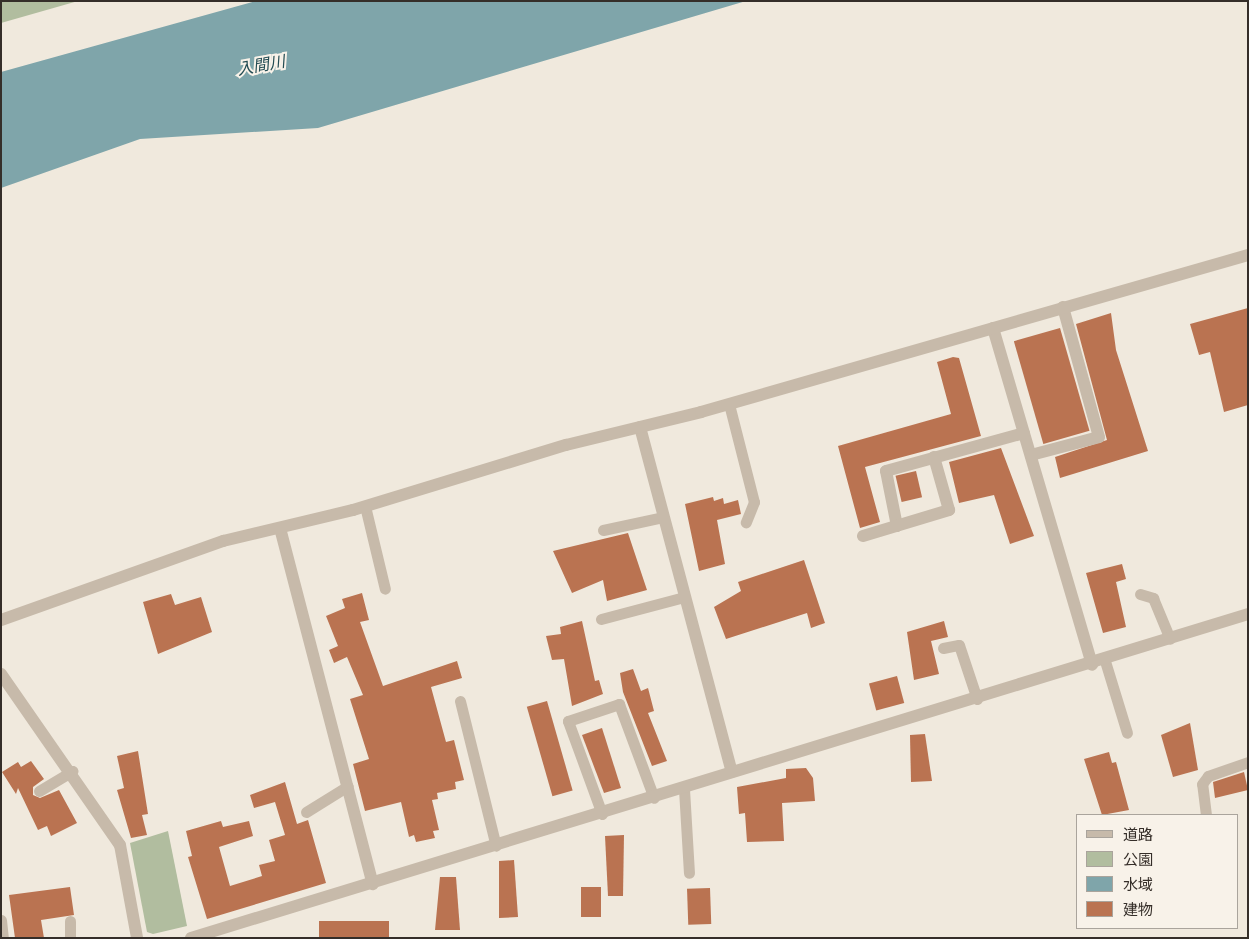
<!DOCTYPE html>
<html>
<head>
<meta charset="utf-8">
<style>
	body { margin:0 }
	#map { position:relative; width:1249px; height:939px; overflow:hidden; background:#f0e9dd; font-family:Inter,"Noto Sans JP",sans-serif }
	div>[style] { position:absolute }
	.green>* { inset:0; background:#b1bd9f }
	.water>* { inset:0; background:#7fa5aa }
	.building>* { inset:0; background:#ba7351; transform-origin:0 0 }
	.lane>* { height:11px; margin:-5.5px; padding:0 5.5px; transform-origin:5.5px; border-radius:5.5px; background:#c7baaa }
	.street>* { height:12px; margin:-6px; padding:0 6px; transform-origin:6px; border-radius:6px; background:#c7baaa }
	span { translate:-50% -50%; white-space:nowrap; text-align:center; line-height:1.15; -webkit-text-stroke:4px #f8f2e9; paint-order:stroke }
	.water-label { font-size:16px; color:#234c53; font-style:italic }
	.frame { position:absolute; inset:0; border:2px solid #352e29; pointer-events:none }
	.legend { position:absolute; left:1076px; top:814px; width:162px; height:115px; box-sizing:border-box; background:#f8f2e9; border:1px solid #aaa49c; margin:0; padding:6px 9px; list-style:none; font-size:15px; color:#352e29 }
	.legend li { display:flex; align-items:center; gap:10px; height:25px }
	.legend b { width:25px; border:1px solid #aaa49c }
</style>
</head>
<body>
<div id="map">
	<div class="green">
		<i style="clip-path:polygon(1px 1px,78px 1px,1px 23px)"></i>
		<i style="clip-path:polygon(168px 831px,187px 926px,153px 934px,147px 932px,130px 843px)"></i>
	</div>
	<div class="water">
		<i style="clip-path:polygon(256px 1px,746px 1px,318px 128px,140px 139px,1px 188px,1px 72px)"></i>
	</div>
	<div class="building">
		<i style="clip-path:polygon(1248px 308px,1248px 405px,1224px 412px,1210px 352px,1199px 355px,1190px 324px)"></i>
		<i style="clip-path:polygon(1111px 313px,1116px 350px,1148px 451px,1060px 478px,1055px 457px,1107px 440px,1076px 324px)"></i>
		<i style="left:1060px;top:328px;width:107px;height:48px;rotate:74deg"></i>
		<i style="clip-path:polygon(953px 357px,959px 358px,981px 436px,865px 467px,880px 522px,860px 528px,838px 446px,951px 414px,937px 362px)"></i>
		<i style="clip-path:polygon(1001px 448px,1034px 536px,1010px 544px,994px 495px,959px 503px,949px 462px)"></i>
		<i style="left:916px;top:471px;width:27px;height:21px;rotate:77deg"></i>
		<i style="clip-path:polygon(713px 497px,714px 501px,723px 498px,724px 504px,738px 500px,741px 514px,717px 520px,725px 564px,699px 571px,685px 504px)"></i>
		<i style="clip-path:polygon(628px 533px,647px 590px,607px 601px,603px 580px,572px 593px,553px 551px)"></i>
		<i style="clip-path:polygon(804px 560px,825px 623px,811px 628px,807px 613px,726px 639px,714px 607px,741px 591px,738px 582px)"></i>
		<i style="clip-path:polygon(1122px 564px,1126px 579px,1116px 582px,1126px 627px,1103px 633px,1086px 573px)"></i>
		<i style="clip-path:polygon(362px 593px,369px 620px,360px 622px,383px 686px,457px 661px,462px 678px,431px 687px,446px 742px,454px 740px,464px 780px,455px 782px,456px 789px,437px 793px,438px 799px,432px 800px,439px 830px,433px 831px,435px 838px,416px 842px,414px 835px,409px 837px,401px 802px,365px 811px,353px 764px,369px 759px,350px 699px,363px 695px,347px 657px,334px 663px,329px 650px,338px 646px,326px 616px,345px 608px,342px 599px)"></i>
		<i style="clip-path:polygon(171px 594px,175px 605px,201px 597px,212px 632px,158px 654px,143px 602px)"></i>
		<i style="clip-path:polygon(582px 621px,595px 681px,599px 680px,603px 694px,572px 706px,564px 659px,552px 660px,546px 636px,561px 634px,560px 627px)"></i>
		<i style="clip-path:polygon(944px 621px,948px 637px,931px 641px,939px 674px,914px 680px,907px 632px)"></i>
		<i style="clip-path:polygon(633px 669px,641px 691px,648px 688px,654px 711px,648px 713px,667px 761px,652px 766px,623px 692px,620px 673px)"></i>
		<i style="left:897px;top:676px;width:28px;height:29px;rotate:75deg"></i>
		<i style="left:547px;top:701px;width:93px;height:21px;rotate:74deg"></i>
		<i style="clip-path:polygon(1190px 723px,1198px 770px,1173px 777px,1161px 735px)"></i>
		<i style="clip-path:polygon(602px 728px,621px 788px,604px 793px,582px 735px)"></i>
		<i style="clip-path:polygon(925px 734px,932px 781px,911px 782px,910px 735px)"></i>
		<i style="clip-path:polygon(138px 751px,148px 814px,142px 815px,147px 835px,131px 838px,117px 790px,124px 788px,117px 756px)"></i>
		<i style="clip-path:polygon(1109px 752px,1112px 763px,1116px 762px,1129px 810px,1102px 815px,1084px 759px)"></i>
		<i style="clip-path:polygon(31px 761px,44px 779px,33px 787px,33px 795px,40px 798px,59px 790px,77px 823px,51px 836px,47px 826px,38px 830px,18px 788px,16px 794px,2px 772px,18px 762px,21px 767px)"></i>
		<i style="clip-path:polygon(806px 768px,813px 778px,815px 801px,782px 803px,784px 841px,747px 842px,745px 813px,739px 814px,737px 787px,786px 778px,786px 769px)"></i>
		<i style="clip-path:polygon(1244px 772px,1248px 790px,1215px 798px,1213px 782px)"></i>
		<i style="clip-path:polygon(285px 782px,297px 824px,308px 820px,326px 883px,207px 919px,188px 857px,192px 856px,186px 831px,221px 821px,223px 827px,249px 821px,253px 836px,219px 847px,230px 886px,262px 876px,259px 865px,275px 861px,269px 840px,285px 835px,275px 802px,254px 808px,250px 795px)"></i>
		<i style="clip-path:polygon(624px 835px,623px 896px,608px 896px,605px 836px)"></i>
		<i style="clip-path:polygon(514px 860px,518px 917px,499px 918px,499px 861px)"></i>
		<i style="clip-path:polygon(440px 877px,456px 877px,460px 930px,435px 930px)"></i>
		<i style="clip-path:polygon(70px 887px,74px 915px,41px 920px,44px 938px,15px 938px,9px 895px)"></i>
		<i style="left:581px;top:887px;width:20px;height:30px"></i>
		<i style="left:710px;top:888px;width:36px;height:23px;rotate:88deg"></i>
		<i style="left:389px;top:921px;width:17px;height:70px;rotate:90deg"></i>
	</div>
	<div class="lane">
		<i style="left:729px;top:404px;width:101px;rotate:75.7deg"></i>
		<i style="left:754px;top:502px;width:22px;rotate:112deg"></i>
		<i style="left:365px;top:506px;width:85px;rotate:76.5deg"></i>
		<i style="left:603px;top:530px;width:61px;rotate:-12.2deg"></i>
		<i style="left:1140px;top:594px;width:14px;rotate:17deg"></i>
		<i style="left:1153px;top:598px;width:44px;rotate:67.5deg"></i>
		<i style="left:601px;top:619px;width:86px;rotate:-14.8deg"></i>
		<i style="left:943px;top:648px;width:16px;rotate:-11deg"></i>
		<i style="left:959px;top:645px;width:57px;rotate:71.6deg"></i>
		<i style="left:1105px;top:661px;width:75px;rotate:73deg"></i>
		<i style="left:460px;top:701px;width:149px;rotate:76.1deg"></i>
		<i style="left:684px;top:789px;width:84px;rotate:86.6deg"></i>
		<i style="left:39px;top:791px;width:39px;rotate:-31deg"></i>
		<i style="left:306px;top:812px;width:49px;rotate:-31.8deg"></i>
		<i style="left:602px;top:814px;width:99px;rotate:-110.1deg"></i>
		<i style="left:568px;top:721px;width:54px;rotate:-18.4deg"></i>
		<i style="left:619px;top:704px;width:100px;rotate:69.6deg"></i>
		<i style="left:1206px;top:815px;width:31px;rotate:-97deg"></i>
		<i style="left:1202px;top:784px;width:10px;rotate:-53deg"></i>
		<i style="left:1208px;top:776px;width:42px;rotate:-19.3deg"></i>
		<i style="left:1px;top:920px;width:18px;rotate:84deg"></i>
		<i style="left:70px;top:921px;width:17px;rotate:90deg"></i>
	</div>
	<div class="street">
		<i style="left:993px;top:328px;width:351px;rotate:73.6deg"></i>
		<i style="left:640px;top:427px;width:357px;rotate:75.1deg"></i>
		<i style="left:1031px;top:455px;width:70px;rotate:-14.8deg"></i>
		<i style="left:1099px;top:437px;width:135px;rotate:-105.5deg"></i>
		<i style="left:897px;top:526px;width:56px;rotate:-101.3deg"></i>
		<i style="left:886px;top:471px;width:143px;rotate:-15.4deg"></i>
		<i style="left:280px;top:528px;width:368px;rotate:75.4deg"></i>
		<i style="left:863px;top:536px;width:90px;rotate:-16.8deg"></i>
		<i style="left:949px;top:510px;width:55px;rotate:-105.8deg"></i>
		<i style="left:1px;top:620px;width:236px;rotate:-19.6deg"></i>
		<i style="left:223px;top:541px;width:134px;rotate:-13.4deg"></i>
		<i style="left:353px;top:510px;width:223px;rotate:-17deg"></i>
		<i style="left:566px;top:445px;width:139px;rotate:-13.7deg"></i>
		<i style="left:701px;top:412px;width:569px;rotate:-16.01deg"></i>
		<i style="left:1px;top:674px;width:208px;rotate:55.2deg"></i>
		<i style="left:120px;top:845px;width:95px;rotate:79.6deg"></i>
		<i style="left:191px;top:938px;width:1106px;rotate:-17.04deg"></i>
	</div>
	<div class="water-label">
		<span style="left:261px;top:65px;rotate:-10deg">入間川</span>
	</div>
	<div class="frame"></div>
	<ul class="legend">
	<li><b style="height:6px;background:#c7baaa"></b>道路</li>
	<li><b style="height:14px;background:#b1bd9f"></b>公園</li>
	<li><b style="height:14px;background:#7fa5aa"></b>水域</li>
	<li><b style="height:14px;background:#ba7351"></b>建物</li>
	</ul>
</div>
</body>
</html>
